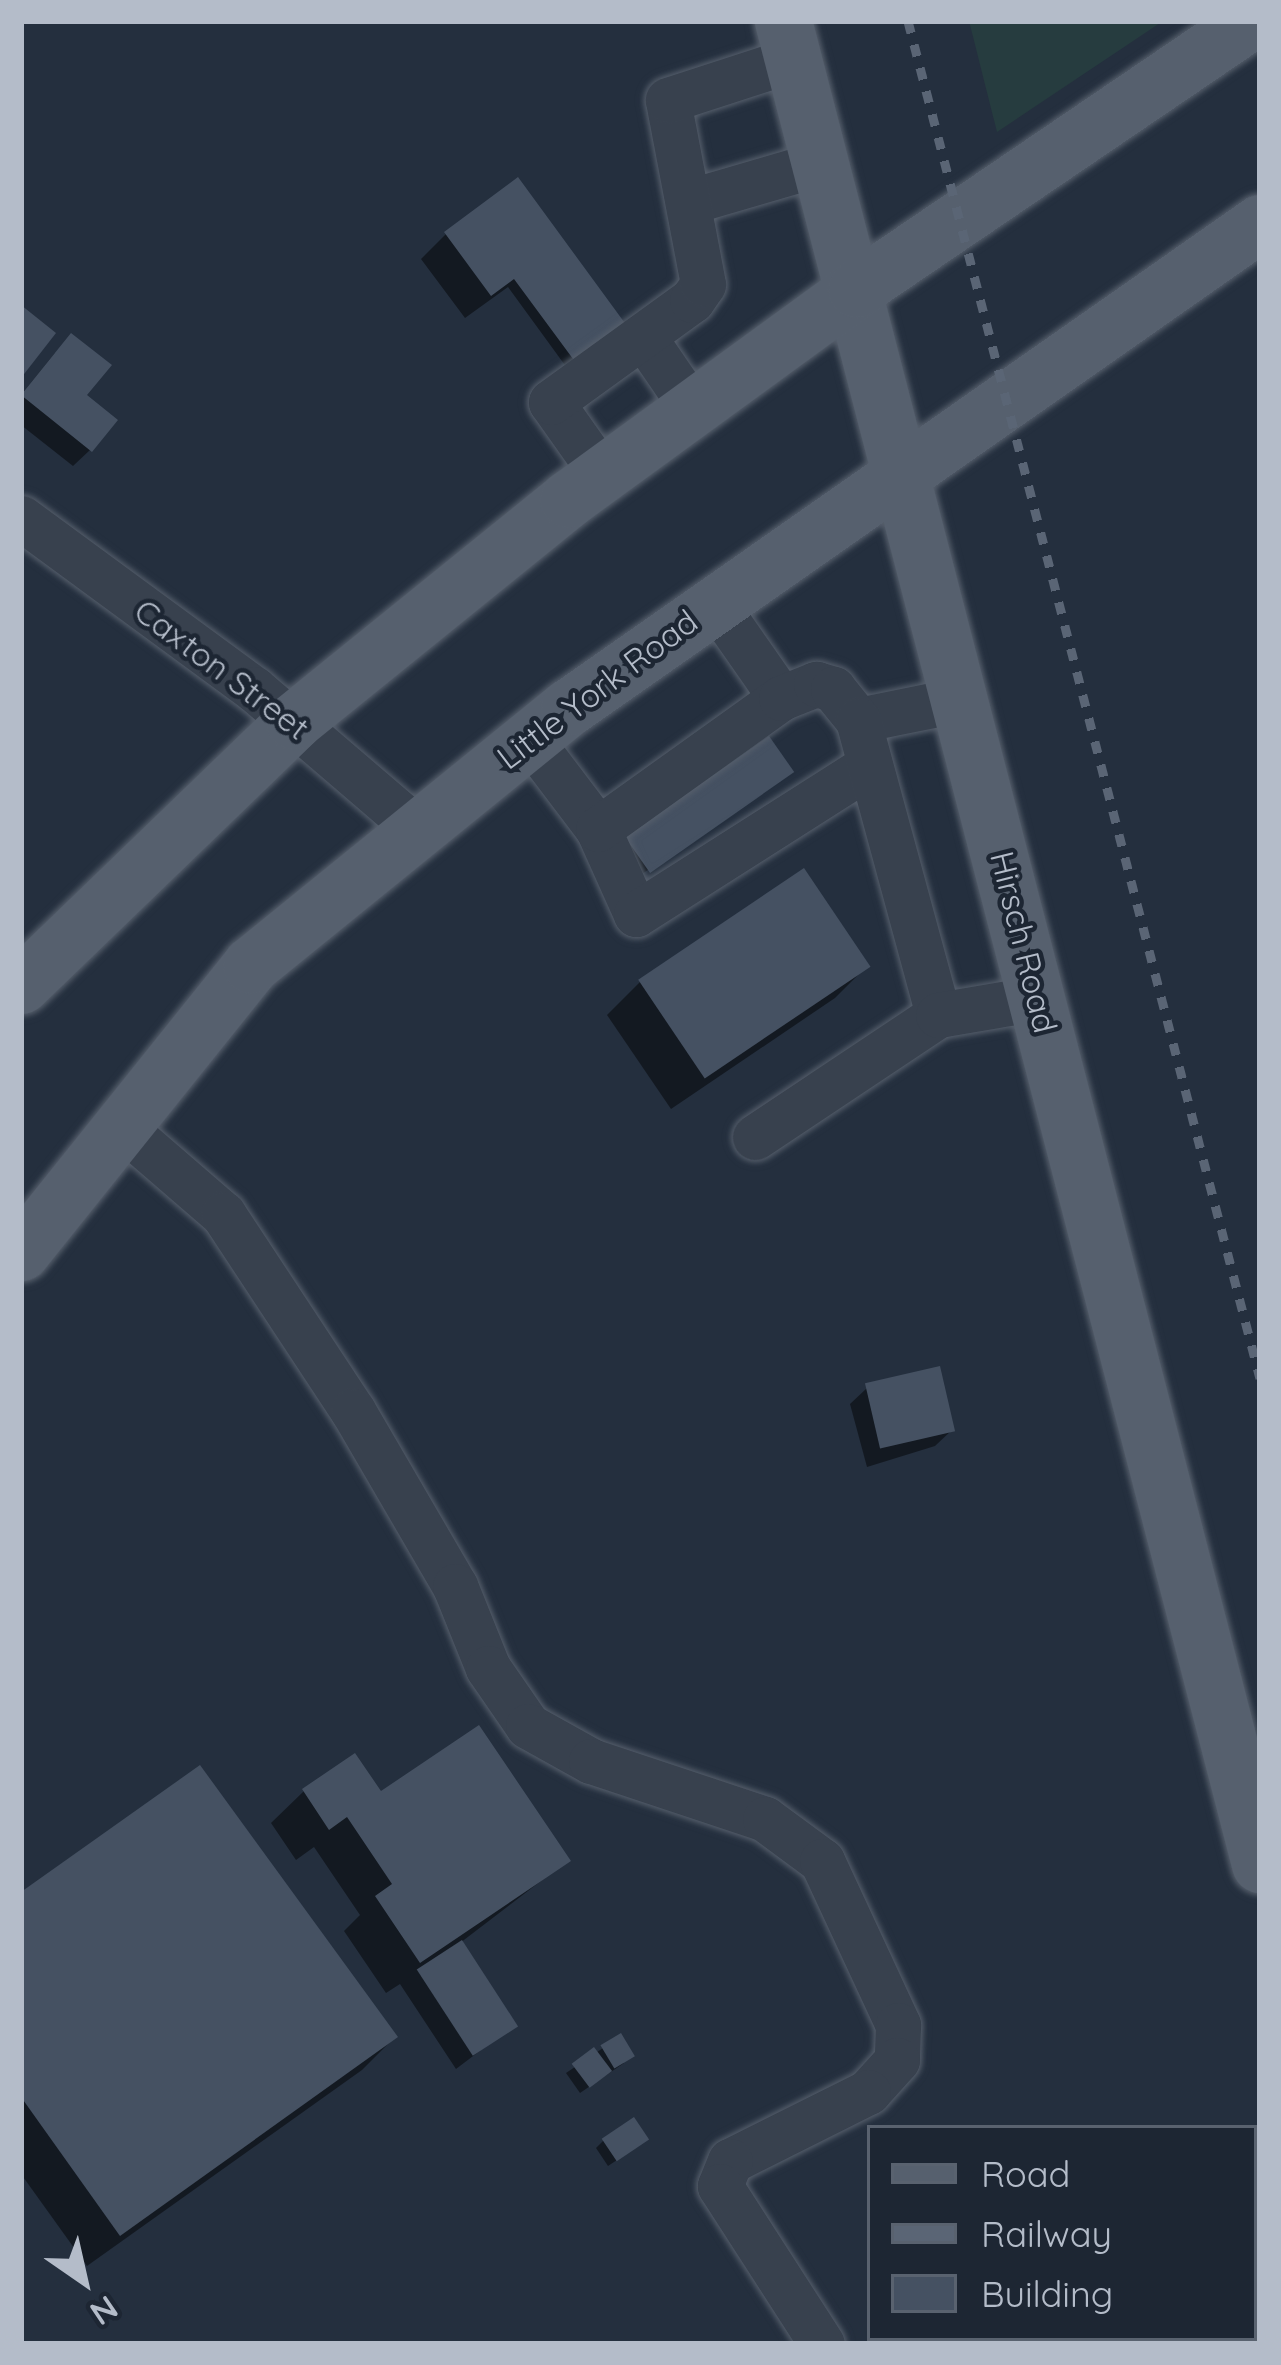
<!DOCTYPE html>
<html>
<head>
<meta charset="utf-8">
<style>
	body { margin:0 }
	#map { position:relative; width:1281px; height:2365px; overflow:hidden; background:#242f3e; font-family:Quicksand,sans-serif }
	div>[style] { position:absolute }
	.green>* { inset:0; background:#263c3f }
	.shadow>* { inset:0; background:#0007 }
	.building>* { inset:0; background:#455162; transform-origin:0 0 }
	.roads { filter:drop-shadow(0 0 3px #565f6c) drop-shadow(0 0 3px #565f6c) }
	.minor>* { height:45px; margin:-22.5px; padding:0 22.5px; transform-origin:22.5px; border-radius:22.5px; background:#38414e }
	.major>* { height:57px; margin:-28.5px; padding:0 28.5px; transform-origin:28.5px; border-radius:28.5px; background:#56606e }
	.rail>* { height:9px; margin-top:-4.5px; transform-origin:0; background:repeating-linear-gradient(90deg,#5a6575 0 12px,transparent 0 24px) }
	span { translate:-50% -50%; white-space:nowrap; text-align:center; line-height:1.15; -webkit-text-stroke:9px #1d2633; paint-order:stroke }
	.street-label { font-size:33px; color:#b4bcc9 }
	.frame { position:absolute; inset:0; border:24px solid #b4bcc9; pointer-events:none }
	.legend { position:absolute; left:867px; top:2125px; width:390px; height:216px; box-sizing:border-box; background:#1d2633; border:3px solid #59626f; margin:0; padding:15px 21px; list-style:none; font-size:36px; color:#b4bcc9 }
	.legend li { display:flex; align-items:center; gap:24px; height:60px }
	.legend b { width:60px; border:3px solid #59626f }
	.north { position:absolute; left:24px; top:2221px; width:120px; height:120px; -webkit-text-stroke:9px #1d2633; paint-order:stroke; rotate:146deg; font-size:33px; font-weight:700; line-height:48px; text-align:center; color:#b4bcc9 }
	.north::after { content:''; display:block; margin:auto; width:42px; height:54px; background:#b4bcc9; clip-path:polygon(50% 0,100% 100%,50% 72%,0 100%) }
</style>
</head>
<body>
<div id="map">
	<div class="green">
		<i style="clip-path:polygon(969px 21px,1163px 21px,997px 132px)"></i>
	</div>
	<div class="shadow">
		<i style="clip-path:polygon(446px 234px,623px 325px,567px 368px,508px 287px,465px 318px,421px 259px)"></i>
		<i style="clip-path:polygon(55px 353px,83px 396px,90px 450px,73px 466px,21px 425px,21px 395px)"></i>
		<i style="clip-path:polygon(782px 779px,639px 876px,625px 837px)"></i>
		<i style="clip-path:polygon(867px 966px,835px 998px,671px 1109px,607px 1015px,640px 982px)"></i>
		<i style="clip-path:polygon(867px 1388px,952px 1430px,935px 1446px,867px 1467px,850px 1404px)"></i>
		<i style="clip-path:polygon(304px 1791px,381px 1795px,567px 1861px,460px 1943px,514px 2025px,456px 2069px,400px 1984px,386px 1993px,344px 1931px,360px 1915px,314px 1847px,296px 1860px,271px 1823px)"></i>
		<i style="clip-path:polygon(21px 1896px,395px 2037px,362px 2070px,87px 2266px,21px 2174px)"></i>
		<i style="clip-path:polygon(603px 2048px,624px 2063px,580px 2093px,566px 2073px)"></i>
		<i style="clip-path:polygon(603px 2141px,638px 2146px,608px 2166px,596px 2148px)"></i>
	</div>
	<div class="building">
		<i style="clip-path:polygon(518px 177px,627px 326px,576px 363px,514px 279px,491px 296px,444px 232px)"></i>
		<i style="clip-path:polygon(21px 305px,56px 333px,21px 378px)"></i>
		<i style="clip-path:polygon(71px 333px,112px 365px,87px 395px,118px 420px,92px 452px,21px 395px)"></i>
		<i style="left:769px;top:736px;width:44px;height:176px;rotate:55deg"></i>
		<i style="left:804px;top:868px;width:119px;height:200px;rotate:56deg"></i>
		<i style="left:940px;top:1366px;width:67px;height:77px;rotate:77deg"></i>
		<i style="clip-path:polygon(479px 1725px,571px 1861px,420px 1963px,375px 1896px,392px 1884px,347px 1817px,329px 1830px,302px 1789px,355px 1753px,381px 1791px)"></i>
		<i style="clip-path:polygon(200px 1765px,398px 2037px,120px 2236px,21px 2097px,21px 1892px)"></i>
		<i style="left:462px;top:1940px;width:103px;height:54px;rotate:57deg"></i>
		<i style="left:621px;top:2033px;width:27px;height:24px;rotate:59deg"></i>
		<i style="left:594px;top:2047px;width:30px;height:28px;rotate:53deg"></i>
		<i style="left:634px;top:2117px;width:27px;height:39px;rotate:56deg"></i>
	</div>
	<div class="roads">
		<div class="minor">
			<i style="left:691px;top:201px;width:135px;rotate:-16.3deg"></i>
			<i style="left:643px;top:336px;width:88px;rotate:55.6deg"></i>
			<i style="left:602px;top:474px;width:88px;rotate:-125.3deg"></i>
			<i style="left:551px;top:402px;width:174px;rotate:-35.9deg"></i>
			<i style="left:692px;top:300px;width:19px;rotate:-55deg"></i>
			<i style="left:703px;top:284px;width:187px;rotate:-100.8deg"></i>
			<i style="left:668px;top:100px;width:133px;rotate:-18deg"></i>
			<i style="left:21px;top:518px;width:289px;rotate:36.3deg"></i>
			<i style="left:254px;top:689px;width:213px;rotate:40.6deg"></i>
			<i style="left:714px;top:602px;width:117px;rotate:55.1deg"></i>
			<i style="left:858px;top:720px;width:106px;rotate:-11.4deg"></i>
			<i style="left:529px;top:738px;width:114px;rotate:52.8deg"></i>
			<i style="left:598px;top:829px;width:93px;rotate:65.9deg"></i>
			<i style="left:636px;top:914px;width:277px;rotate:-32.5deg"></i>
			<i style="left:598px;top:829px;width:225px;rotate:-35.6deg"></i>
			<i style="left:781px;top:698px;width:38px;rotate:-22deg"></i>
			<i style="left:816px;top:684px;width:18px;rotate:16deg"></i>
			<i style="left:833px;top:689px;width:40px;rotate:51deg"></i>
			<i style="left:858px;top:720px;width:306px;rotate:74.8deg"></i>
			<i style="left:121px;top:1126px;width:135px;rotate:40.8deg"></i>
			<i style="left:223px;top:1214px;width:236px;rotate:56.6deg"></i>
			<i style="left:353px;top:1411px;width:203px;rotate:59.8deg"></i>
			<i style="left:455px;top:1586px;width:88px;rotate:68.1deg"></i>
			<i style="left:488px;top:1668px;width:70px;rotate:55.4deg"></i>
			<i style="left:528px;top:1726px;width:72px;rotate:29.1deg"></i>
			<i style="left:591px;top:1761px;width:183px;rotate:18.4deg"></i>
			<i style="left:765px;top:1819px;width:71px;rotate:36.4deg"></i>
			<i style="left:822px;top:1861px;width:181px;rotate:65.1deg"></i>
			<i style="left:898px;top:2025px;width:35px;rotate:92deg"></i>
			<i style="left:897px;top:2060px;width:43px;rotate:132.2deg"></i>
			<i style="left:868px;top:2092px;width:154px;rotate:153.4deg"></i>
			<i style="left:730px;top:2161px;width:27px;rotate:112deg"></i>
			<i style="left:720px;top:2186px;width:188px;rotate:57.2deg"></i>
			<i style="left:755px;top:1137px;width:220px;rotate:-33.7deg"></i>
			<i style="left:938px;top:1015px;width:102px;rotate:-9.6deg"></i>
			<i style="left:1254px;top:2260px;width:7px;rotate:-34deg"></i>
			<i style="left:1131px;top:2344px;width:11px;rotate:-34deg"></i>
		</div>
		<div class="major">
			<i style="left:783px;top:21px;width:1904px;rotate:75.49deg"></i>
			<i style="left:21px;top:985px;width:380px;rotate:-44deg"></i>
			<i style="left:294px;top:721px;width:353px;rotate:-39deg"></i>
			<i style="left:568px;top:499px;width:356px;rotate:-36.1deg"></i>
			<i style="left:856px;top:289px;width:477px;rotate:-34.2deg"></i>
			<i style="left:21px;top:1252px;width:368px;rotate:-51.3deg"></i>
			<i style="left:251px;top:965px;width:409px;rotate:-39.1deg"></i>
			<i style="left:569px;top:707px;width:844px;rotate:-35.01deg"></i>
		</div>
	</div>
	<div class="rail">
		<i style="left:908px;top:21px;width:1402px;rotate:75.46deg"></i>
	</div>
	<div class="street-label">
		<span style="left:222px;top:669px;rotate:37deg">Caxton Street</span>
		<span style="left:597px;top:689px;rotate:-37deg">Little York Road</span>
		<span style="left:1024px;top:942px;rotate:76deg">Hirsch Road</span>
	</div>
	<div class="frame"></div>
	<ul class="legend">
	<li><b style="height:15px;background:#56606e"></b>Road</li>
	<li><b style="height:15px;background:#5a6575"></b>Railway</li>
	<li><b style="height:33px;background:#455162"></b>Building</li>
	</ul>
	<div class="north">N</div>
</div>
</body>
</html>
